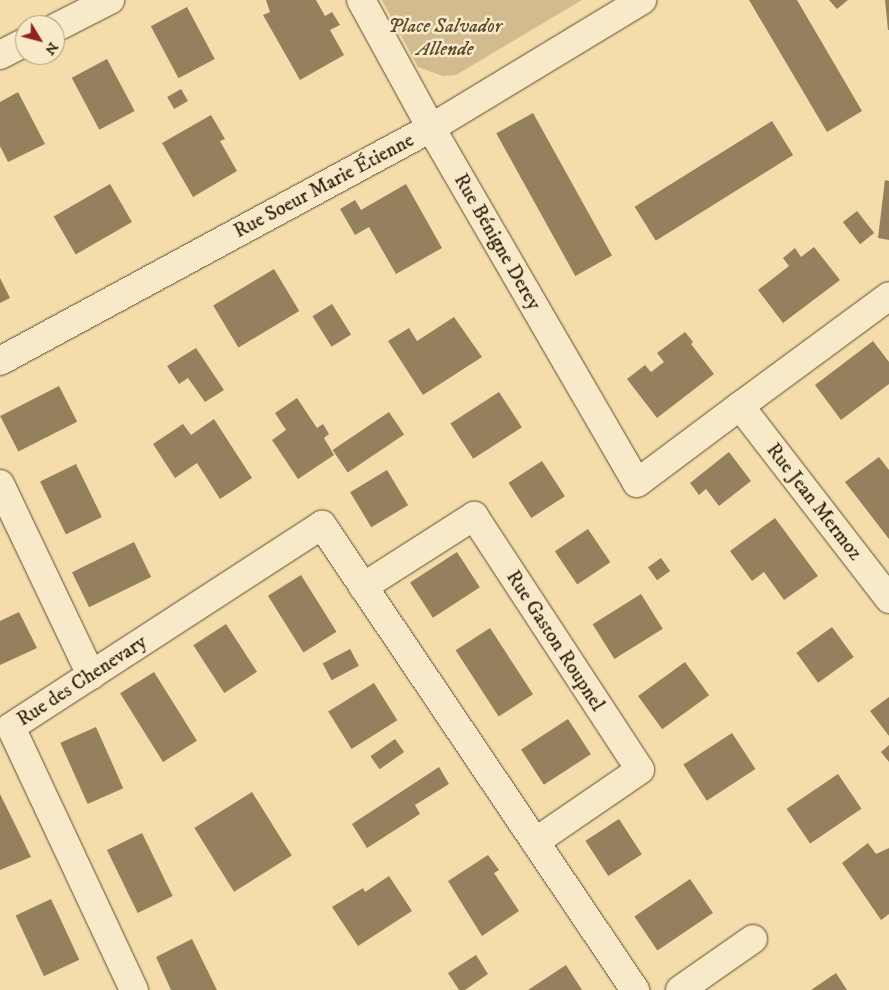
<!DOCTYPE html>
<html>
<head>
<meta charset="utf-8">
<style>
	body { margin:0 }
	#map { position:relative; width:889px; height:990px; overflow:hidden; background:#f4ddab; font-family:"IM FELL DW Pica",serif }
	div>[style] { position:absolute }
	.green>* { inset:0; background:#d2bc8f }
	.building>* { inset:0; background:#94805d; transform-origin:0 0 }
	.roads { filter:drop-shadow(0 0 1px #5d4c31) drop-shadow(0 0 1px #5d4c31) }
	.street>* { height:28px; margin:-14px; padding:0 14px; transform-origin:14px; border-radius:14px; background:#f8e9c8 }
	span { translate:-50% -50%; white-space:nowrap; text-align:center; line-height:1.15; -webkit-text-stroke:5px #f8e9c8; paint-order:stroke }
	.park-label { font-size:20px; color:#5d4b30; font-style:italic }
	.street-label { font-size:20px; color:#2b1b08 }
	.north { position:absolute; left:15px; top:15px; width:50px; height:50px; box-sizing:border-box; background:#f8e9c8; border:1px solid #a6977b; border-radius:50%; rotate:127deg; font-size:14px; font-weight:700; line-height:20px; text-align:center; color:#2b1b08 }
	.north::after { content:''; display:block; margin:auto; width:18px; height:22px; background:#8f2418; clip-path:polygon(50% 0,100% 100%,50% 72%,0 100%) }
</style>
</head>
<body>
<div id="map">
	<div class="green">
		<i style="clip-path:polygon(382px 0,582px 0,456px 75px,443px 76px,418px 67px)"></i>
	</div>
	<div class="building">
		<i style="clip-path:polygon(266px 0,316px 0,325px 16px,332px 12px,340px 25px,330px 30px,344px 55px,300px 80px,263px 15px,270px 12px)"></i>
		<i style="clip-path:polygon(749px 0,797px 0,862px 111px,827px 132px)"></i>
		<i style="clip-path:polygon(829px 0,848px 0,837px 9px)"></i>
		<i style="clip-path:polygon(885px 0,889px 0,889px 30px,888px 30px)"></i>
		<i style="left:187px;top:7px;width:59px;height:41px;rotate:62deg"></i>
		<i style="left:107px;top:59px;width:59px;height:40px;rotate:62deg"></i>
		<i style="left:181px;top:89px;width:14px;height:16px;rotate:60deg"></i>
		<i style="clip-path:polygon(18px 92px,45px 144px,8px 162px,0 146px,0 102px)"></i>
		<i style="left:533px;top:113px;width:163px;height:42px;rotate:61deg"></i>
		<i style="clip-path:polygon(211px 115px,225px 139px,220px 141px,237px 171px,193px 197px,162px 143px)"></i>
		<i style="left:772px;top:121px;width:40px;height:162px;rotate:58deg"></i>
		<i style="clip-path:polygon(885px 180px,889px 181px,889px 240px,878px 238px)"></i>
		<i style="left:110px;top:184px;width:44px;height:65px;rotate:60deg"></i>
		<i style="clip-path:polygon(406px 184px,442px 248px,396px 274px,369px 227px,355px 235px,340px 209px,355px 200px,361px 210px)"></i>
		<i style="left:857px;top:211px;width:28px;height:18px;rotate:52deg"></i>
		<i style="clip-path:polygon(814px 247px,840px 280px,783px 323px,758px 290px,789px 266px,783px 258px,795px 248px,801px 257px)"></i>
		<i style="left:274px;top:269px;width:49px;height:71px;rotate:59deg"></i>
		<i style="clip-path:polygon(0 278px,10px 298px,0 303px)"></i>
		<i style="left:332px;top:304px;width:36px;height:23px;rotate:58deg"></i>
		<i style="clip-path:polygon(454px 317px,482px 357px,423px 395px,388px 341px,409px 328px,417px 341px)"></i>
		<i style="clip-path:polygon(685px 332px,693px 342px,691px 344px,714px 374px,657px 418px,627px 379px,645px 365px,651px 372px,664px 362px,657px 353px)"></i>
		<i style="clip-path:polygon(873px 341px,889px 362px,889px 384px,841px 420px,815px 385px)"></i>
		<i style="clip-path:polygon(196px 348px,224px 390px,205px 402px,188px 378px,179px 384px,167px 366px)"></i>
		<i style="left:59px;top:386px;width:40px;height:66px;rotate:63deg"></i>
		<i style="left:499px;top:392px;width:42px;height:58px;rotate:57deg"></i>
		<i style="clip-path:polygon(297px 398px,317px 428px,323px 424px,329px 434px,324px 438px,334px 455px,298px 479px,272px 440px,286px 430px,275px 413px)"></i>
		<i style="left:389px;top:412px;width:27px;height:68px;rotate:56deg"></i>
		<i style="clip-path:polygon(214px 419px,252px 478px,220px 499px,197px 463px,175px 478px,153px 444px,183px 424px,191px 435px)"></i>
		<i style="clip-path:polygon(729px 452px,751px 481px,719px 506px,706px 489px,699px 495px,690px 483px)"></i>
		<i style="clip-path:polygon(879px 457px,889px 470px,889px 539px,845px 482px)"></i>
		<i style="left:542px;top:461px;width:42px;height:40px;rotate:57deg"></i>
		<i style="left:76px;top:464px;width:59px;height:40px;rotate:64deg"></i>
		<i style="left:387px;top:470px;width:41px;height:43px;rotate:59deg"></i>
		<i style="clip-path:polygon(775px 518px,818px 576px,784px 600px,764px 572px,752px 581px,730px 551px)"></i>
		<i style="left:588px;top:529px;width:40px;height:40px;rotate:56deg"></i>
		<i style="left:134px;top:542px;width:39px;height:69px;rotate:64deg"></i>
		<i style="left:457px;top:552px;width:42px;height:56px;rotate:57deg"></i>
		<i style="left:661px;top:558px;width:16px;height:16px;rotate:55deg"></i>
		<i style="left:301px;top:575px;width:67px;height:39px;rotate:58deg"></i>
		<i style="left:641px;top:594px;width:41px;height:57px;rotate:58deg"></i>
		<i style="clip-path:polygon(19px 612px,37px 648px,0 665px,0 621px)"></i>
		<i style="left:226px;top:624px;width:57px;height:39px;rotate:57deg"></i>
		<i style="left:832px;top:627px;width:37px;height:44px;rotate:54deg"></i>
		<i style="left:490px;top:628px;width:79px;height:41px;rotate:57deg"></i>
		<i style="left:350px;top:649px;width:19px;height:31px;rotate:62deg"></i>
		<i style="left:685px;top:662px;width:41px;height:58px;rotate:54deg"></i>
		<i style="left:154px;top:672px;width:81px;height:40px;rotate:58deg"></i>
		<i style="left:374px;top:683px;width:44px;height:54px;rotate:58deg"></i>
		<i style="clip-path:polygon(889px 697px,889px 736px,870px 711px)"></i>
		<i style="left:568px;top:719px;width:42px;height:56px;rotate:57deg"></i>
		<i style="left:96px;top:727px;width:67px;height:39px;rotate:66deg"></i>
		<i style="left:732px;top:733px;width:43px;height:58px;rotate:57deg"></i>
		<i style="left:395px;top:739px;width:16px;height:30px;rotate:55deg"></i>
		<i style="clip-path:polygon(889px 745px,889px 762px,881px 752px)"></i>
		<i style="clip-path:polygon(439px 767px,449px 784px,415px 805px,420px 814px,367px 848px,352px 824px)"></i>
		<i style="left:838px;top:774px;width:42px;height:62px;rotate:56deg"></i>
		<i style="left:252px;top:792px;width:75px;height:68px;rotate:58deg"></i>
		<i style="clip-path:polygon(0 794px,31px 857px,0 870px)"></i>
		<i style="left:619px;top:819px;width:42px;height:40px;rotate:57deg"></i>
		<i style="left:142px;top:833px;width:70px;height:39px;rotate:64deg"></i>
		<i style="clip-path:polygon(868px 843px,876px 854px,889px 848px,889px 914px,881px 920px,842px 863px)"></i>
		<i style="clip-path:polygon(488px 855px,499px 870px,494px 873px,519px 911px,482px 936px,448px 881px)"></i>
		<i style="clip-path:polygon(389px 876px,412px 911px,358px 946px,332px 907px,363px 888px,365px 892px)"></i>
		<i style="left:690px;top:879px;width:41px;height:67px;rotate:56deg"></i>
		<i style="left:51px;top:899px;width:67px;height:39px;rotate:65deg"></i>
		<i style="clip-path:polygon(192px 939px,217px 990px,171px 990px,156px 957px)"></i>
		<i style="clip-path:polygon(476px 955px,488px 974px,465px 990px,459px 990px,448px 973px)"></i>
		<i style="clip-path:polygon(566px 965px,582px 990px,528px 990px)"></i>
		<i style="clip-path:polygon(836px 973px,847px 990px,811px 990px)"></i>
	</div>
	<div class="roads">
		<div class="street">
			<i style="left:361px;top:0;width:146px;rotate:61.3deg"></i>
			<i style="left:431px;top:128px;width:410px;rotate:59.9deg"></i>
			<i style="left:637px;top:483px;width:129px;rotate:-36.8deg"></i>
			<i style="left:740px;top:406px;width:244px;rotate:52.3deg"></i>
			<i style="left:55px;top:28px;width:62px;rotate:-27deg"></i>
			<i style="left:0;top:55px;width:28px;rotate:-27deg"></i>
			<i style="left:0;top:361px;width:490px;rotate:-28.4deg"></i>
			<i style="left:431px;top:128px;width:247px;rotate:-31.2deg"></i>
			<i style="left:740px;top:406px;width:185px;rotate:-36.4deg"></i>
			<i style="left:0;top:484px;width:212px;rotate:64.5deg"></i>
			<i style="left:363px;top:587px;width:132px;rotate:-32.6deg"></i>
			<i style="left:474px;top:516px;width:303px;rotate:56.8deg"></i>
			<i style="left:640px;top:770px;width:127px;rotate:145.6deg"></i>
			<i style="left:134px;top:990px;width:290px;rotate:-115.1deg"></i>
			<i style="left:11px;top:727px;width:371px;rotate:-33deg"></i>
			<i style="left:322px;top:525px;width:561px;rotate:56.05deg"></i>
			<i style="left:680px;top:990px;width:89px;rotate:-34.9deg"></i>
		</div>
	</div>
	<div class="park-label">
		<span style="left:445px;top:38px">Place Salvador<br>Allende</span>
	</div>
	<div class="street-label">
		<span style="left:324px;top:186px;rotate:-28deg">Rue Soeur Marie Étienne</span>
		<span style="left:497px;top:242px;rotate:60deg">Rue Bénigne Derey</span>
		<span style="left:814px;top:502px;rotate:52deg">Rue Jean Mermoz</span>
		<span style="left:555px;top:641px;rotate:57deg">Rue Gaston Roupnel</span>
		<span style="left:82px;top:681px;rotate:-33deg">Rue des Chenevary</span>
	</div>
	<div class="north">N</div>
</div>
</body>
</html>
